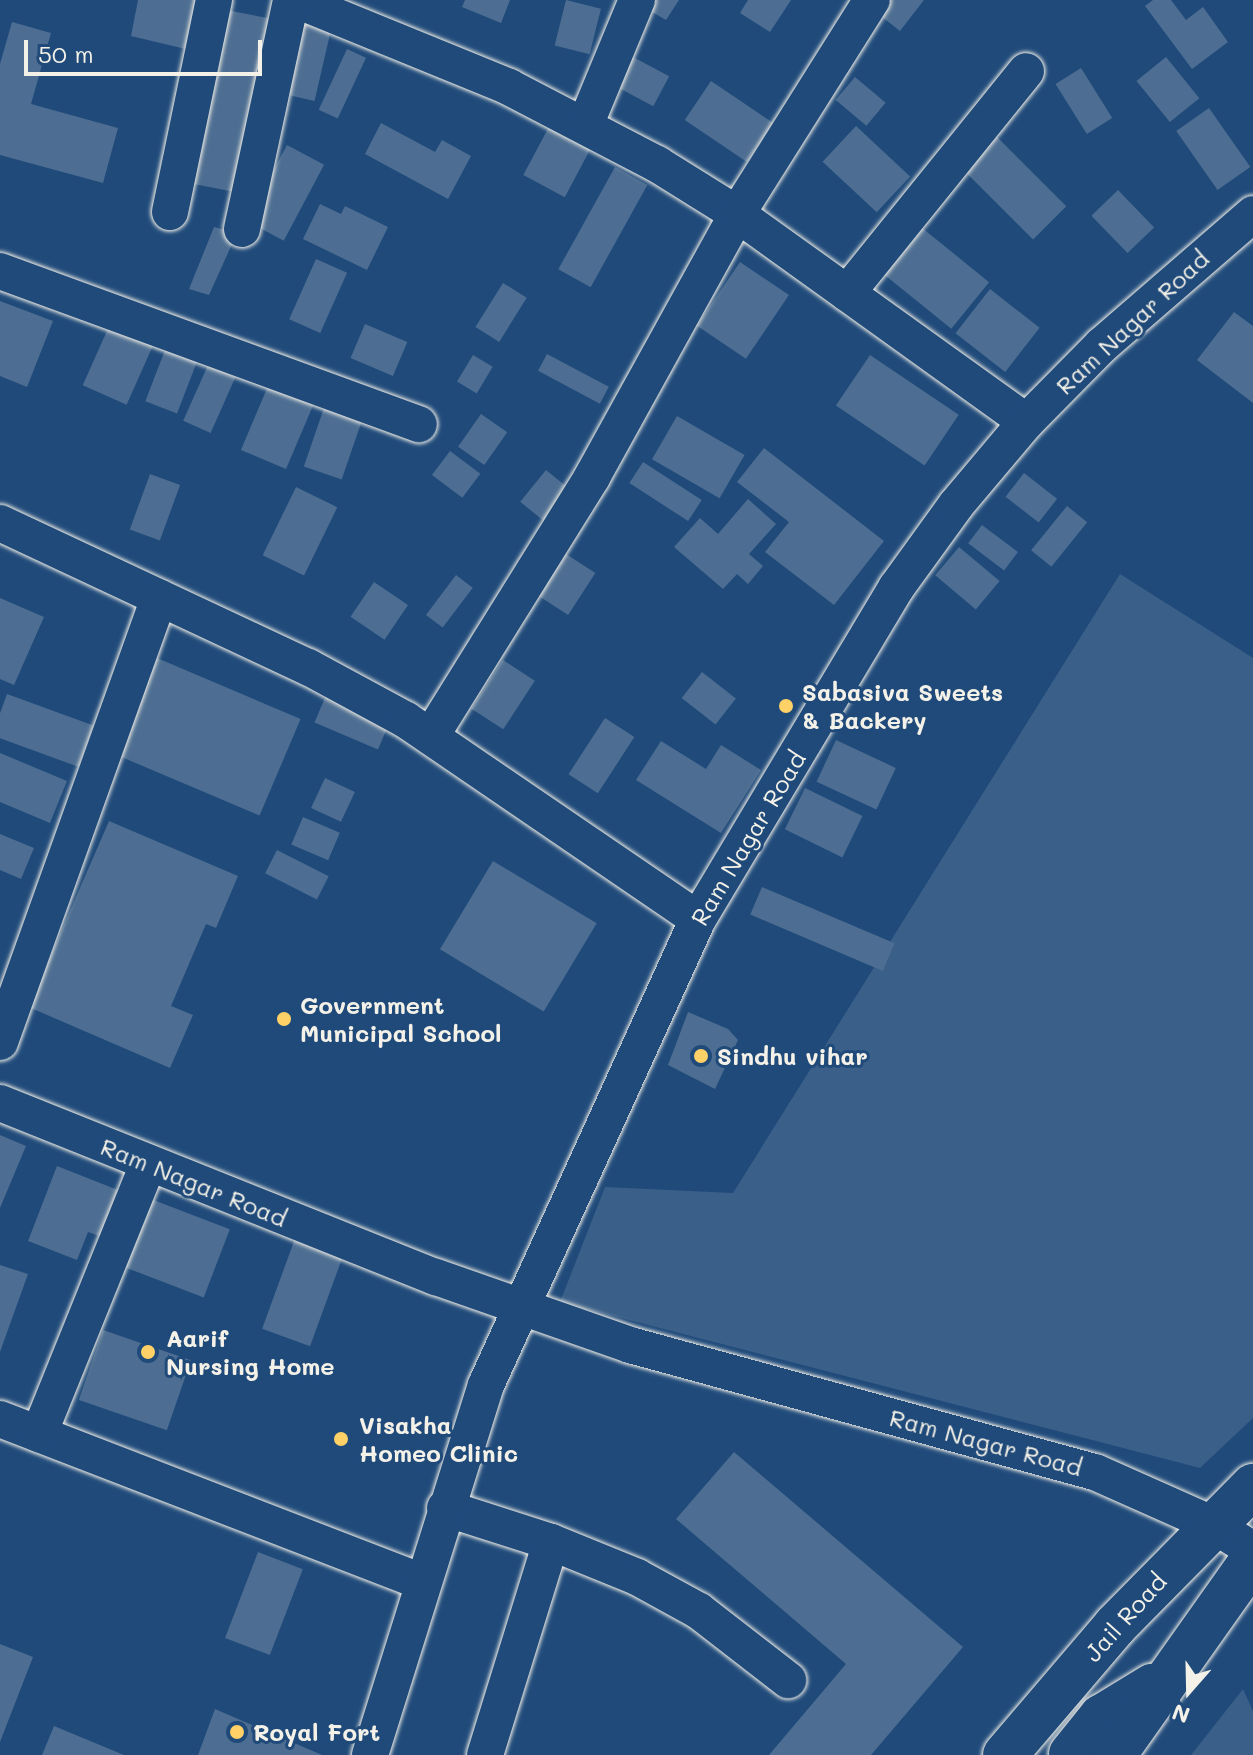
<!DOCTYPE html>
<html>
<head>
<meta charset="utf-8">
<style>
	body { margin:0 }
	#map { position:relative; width:1253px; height:1755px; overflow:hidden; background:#1f4a7a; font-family:Mali,sans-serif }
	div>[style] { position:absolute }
	.green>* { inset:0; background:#3a5f88 }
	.building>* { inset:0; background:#4d6e92; transform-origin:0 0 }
	.roads { filter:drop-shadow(0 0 2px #f4f1e8) drop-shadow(0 0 2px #f4f1e8) }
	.minor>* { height:36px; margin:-18px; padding:0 18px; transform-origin:18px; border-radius:18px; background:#1f4a7a }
	.major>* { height:44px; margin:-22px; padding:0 22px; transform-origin:22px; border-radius:22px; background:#1f4a7a }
	.dots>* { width:22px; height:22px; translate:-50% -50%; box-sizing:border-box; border:4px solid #1f4a7a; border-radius:50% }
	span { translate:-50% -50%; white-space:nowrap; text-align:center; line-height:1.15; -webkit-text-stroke:6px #1f4a7a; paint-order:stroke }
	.street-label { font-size:24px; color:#f4f1e8 }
	.poi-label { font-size:24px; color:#f4f1e8; font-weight:700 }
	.left { translate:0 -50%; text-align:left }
	.north { position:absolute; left:1149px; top:1651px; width:80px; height:80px; -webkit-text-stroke:6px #1f4a7a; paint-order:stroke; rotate:200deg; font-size:22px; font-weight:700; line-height:32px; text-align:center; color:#f4f1e8 }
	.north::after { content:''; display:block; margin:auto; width:28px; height:36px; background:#f4f1e8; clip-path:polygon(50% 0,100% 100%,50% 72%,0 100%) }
	.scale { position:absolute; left:24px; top:40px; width:238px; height:36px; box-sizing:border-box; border:4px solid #f4f1e8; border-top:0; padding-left:10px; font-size:24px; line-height:28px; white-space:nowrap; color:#f4f1e8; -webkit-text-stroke:6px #1f4a7a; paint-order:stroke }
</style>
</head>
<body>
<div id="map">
	<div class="green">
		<i style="clip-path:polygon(1120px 574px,1253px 658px,1253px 1418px,1200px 1468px,560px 1302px,605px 1187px,733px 1193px)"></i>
		<i style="clip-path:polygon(1243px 1689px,1253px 1711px,1253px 1755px,1191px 1755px)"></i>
	</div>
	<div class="building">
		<i style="clip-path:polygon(138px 0,206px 0,194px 51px,131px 36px)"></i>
		<i style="clip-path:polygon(465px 0,510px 0,501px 23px,462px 7px)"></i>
		<i style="left:566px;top:0;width:36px;height:47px;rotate:14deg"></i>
		<i style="clip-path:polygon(653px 0,679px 0,666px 20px,647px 9px)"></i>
		<i style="clip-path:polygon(748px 0,791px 0,770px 32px,740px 13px)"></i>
		<i style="clip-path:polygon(881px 0,924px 0,900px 31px,873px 10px)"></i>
		<i style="clip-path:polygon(1153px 0,1171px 0,1186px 20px,1203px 7px,1228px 42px,1192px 69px,1145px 6px)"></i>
		<i style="left:216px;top:8px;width:59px;height:177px;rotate:11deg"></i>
		<i style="left:297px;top:17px;width:36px;height:78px;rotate:13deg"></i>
		<i style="clip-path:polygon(12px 22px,51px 33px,31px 104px,118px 128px,103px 183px,0 155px,0 64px)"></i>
		<i style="left:347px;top:49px;width:21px;height:67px;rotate:25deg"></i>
		<i style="left:633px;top:57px;width:41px;height:34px;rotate:28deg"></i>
		<i style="left:1166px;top:57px;width:53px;height:38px;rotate:51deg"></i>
		<i style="left:1081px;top:68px;width:59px;height:30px;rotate:58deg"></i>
		<i style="left:855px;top:77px;width:40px;height:30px;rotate:40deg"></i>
		<i style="left:711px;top:81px;width:75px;height:47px;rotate:34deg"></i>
		<i style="left:1209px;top:108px;width:72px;height:40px;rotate:55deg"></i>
		<i style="clip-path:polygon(381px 123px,435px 152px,442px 140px,471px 156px,448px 199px,365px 154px)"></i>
		<i style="left:551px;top:123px;width:47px;height:59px;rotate:28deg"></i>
		<i style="left:856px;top:126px;width:74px;height:49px;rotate:43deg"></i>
		<i style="left:997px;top:137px;width:98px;height:47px;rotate:45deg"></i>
		<i style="left:287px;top:145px;width:42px;height:86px;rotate:28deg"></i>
		<i style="left:615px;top:167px;width:37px;height:117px;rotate:29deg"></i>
		<i style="left:1118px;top:190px;width:52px;height:37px;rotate:46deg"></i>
		<i style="clip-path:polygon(320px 204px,341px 214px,345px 206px,388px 227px,367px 270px,303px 239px)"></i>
		<i style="left:916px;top:223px;width:94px;height:60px;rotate:39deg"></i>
		<i style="clip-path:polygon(214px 227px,237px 233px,209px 295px,189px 289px)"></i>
		<i style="left:316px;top:259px;width:34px;height:66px;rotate:24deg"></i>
		<i style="left:740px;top:262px;width:59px;height:77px;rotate:34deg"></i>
		<i style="left:503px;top:283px;width:28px;height:52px;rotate:32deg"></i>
		<i style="left:990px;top:289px;width:63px;height:56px;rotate:38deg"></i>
		<i style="clip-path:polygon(0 301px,53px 321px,27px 387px,0 376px)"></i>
		<i style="clip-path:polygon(1234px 312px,1253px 326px,1253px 403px,1197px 360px)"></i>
		<i style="left:110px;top:324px;width:48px;height:67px;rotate:24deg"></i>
		<i style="left:365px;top:324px;width:46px;height:37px;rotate:23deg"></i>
		<i style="left:165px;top:350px;width:34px;height:55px;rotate:21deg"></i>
		<i style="left:547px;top:354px;width:70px;height:19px;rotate:28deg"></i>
		<i style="left:473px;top:355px;width:23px;height:31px;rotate:31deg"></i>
		<i style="left:870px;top:355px;width:107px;height:61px;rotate:34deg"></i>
		<i style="left:208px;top:365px;width:30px;height:61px;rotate:24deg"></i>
		<i style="left:271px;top:379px;width:49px;height:77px;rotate:23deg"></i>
		<i style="left:325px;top:405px;width:40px;height:65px;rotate:19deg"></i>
		<i style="left:481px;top:414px;width:32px;height:40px;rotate:35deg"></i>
		<i style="left:677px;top:416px;width:78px;height:50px;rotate:30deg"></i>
		<i style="clip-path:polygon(764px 448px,884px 541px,834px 605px,765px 552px,789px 522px,737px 482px)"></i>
		<i style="left:450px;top:451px;width:38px;height:30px;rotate:37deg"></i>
		<i style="left:643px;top:462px;width:70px;height:25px;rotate:33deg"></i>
		<i style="left:546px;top:470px;width:36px;height:41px;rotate:39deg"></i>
		<i style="left:1024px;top:473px;width:42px;height:30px;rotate:38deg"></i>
		<i style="left:150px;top:474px;width:32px;height:59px;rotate:20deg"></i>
		<i style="left:296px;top:487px;width:46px;height:76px;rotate:26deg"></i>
		<i style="clip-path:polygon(748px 499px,776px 524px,749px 554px,763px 566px,748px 584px,737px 574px,723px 589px,674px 547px,700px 518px,718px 534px)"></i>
		<i style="left:1067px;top:506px;width:26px;height:57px;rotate:39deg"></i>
		<i style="left:982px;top:525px;width:45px;height:23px;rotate:37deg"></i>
		<i style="left:959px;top:547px;width:53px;height:37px;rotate:40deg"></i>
		<i style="left:566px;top:554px;width:35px;height:50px;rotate:33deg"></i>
		<i style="left:456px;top:575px;width:21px;height:50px;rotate:37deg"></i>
		<i style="left:374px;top:582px;width:41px;height:42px;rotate:34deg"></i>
		<i style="clip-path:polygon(0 598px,44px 617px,14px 685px,0 679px)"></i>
		<i style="left:157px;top:658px;width:156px;height:105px;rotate:23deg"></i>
		<i style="left:503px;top:660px;width:38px;height:58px;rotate:33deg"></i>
		<i style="left:702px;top:672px;width:43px;height:33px;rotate:38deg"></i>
		<i style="left:327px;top:693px;width:69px;height:32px;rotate:23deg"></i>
		<i style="left:7px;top:694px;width:92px;height:44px;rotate:20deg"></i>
		<i style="left:605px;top:718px;width:35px;height:67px;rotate:33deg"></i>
		<i style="left:836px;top:740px;width:66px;height:46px;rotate:25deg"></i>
		<i style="clip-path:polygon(661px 741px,706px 769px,721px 745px,761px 770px,721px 833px,636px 780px)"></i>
		<i style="clip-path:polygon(0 753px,67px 781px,50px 823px,0 802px)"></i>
		<i style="left:325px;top:778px;width:33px;height:33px;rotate:25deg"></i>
		<i style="left:805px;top:788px;width:64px;height:46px;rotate:26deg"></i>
		<i style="left:303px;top:817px;width:40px;height:30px;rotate:23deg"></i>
		<i style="clip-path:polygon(109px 821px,238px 876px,216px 928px,206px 924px,171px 1006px,193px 1015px,170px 1068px,24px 1005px,43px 960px,48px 962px)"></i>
		<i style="clip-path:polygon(0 834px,34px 848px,21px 879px,0 870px)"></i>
		<i style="left:277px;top:850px;width:58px;height:26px;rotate:27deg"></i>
		<i style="left:493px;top:861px;width:121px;height:103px;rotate:31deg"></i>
		<i style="left:762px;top:887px;width:144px;height:30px;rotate:23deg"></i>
		<i style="clip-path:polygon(688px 1012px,728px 1029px,738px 1040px,715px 1089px,668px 1065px)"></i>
		<i style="clip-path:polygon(0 1135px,26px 1146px,0 1208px)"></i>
		<i style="clip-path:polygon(57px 1166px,123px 1192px,105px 1238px,88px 1232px,77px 1260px,28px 1241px)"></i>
		<i style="left:143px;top:1196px;width:93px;height:73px;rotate:21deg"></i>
		<i style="left:297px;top:1233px;width:51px;height:102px;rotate:20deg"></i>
		<i style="clip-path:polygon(0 1265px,28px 1274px,0 1352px)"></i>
		<i style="left:103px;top:1330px;width:93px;height:74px;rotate:19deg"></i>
		<i style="clip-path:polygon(734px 1452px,963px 1647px,871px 1755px,769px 1755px,846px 1664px,676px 1519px)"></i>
		<i style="left:258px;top:1552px;width:48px;height:92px;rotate:21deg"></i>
		<i style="clip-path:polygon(0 1644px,33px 1657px,0 1742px)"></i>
		<i style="clip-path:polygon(215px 1709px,322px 1755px,198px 1755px)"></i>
		<i style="clip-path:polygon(54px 1726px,124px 1755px,42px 1755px)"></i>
	</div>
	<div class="roads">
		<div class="minor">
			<i style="left:296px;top:0;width:230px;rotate:22.2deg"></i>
			<i style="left:509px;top:87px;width:167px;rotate:27.5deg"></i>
			<i style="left:657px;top:164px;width:94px;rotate:32deg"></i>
			<i style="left:737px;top:214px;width:356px;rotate:35.7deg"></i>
			<i style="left:586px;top:123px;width:133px;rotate:-67.5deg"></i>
			<i style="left:170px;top:212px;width:217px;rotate:-78.3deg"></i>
			<i style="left:242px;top:229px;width:234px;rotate:-77.9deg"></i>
			<i style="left:0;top:271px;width:446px;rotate:20.1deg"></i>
			<i style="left:847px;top:293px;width:285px;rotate:-51.1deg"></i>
			<i style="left:0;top:523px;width:340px;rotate:25.1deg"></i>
			<i style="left:308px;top:667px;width:111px;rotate:28.4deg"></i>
			<i style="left:406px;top:720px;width:353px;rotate:34.3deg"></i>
			<i style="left:431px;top:736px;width:305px;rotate:-58.1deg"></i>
			<i style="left:592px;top:477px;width:300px;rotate:-61.1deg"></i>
			<i style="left:737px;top:214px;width:253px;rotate:-57.8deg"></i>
			<i style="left:0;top:1042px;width:472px;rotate:-70.3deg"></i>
			<i style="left:0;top:1103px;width:469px;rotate:21.8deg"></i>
			<i style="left:436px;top:1277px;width:206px;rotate:19.3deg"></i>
			<i style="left:630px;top:1345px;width:482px;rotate:15.3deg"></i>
			<i style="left:1095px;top:1472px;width:128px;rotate:24deg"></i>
			<i style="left:1212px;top:1524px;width:49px;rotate:32.4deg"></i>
			<i style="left:0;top:1419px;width:452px;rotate:21.1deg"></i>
			<i style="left:39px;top:1434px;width:291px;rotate:-68deg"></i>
			<i style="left:445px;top:1508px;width:111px;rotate:17.8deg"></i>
			<i style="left:551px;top:1542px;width:93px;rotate:22.1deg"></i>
			<i style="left:637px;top:1577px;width:71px;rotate:28.7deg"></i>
			<i style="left:699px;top:1611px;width:113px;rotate:37.8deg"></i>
			<i style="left:370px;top:1755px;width:388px;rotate:-72.6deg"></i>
			<i style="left:486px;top:1385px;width:512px;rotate:-65.54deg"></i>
			<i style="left:698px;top:919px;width:386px;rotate:-59.1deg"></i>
			<i style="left:896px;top:588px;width:102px;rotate:-54.1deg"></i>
			<i style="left:956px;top:505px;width:109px;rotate:-49.9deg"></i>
			<i style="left:1026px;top:422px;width:108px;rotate:-45.4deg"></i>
			<i style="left:1102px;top:345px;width:200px;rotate:-40.9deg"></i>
			<i style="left:485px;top:1755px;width:223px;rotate:-72.8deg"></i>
		</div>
		<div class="major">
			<i style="left:1071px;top:1754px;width:48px;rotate:-51deg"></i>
			<i style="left:1101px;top:1717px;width:60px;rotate:-31.3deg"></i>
			<i style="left:1005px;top:1755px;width:170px;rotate:-49.5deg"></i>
			<i style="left:1115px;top:1626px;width:197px;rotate:-45.4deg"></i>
			<i style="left:1114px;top:1755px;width:240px;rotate:-54.7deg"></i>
		</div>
	</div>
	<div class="dots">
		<i style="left:786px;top:706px;background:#ffd166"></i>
		<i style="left:284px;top:1019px;background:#ffd166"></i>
		<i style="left:701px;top:1056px;background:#ffd166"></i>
		<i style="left:148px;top:1352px;background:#ffd166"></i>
		<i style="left:341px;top:1439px;background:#ffd166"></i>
		<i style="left:237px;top:1732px;background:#ffd166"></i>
	</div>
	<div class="street-label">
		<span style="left:1132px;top:322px;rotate:-43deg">Ram Nagar Road</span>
		<span style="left:748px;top:838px;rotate:-59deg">Ram Nagar Road</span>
		<span style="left:194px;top:1182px;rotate:22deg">Ram Nagar Road</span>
		<span style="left:986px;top:1442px;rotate:15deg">Ram Nagar Road</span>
		<span style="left:1125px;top:1617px;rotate:-48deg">Jail Road</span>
	</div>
	<div class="poi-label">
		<span class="left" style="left:802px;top:706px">Sabasiva Sweets<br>&amp; Backery</span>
		<span class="left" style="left:300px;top:1019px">Government<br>Municipal School</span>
		<span class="left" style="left:717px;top:1056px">Sindhu vihar</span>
		<span class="left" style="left:166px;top:1352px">Aarif<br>Nursing Home</span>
		<span class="left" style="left:359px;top:1439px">Visakha<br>Homeo Clinic</span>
		<span class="left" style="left:253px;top:1732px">Royal Fort</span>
	</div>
	<div class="north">N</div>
	<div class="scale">50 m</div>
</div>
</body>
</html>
